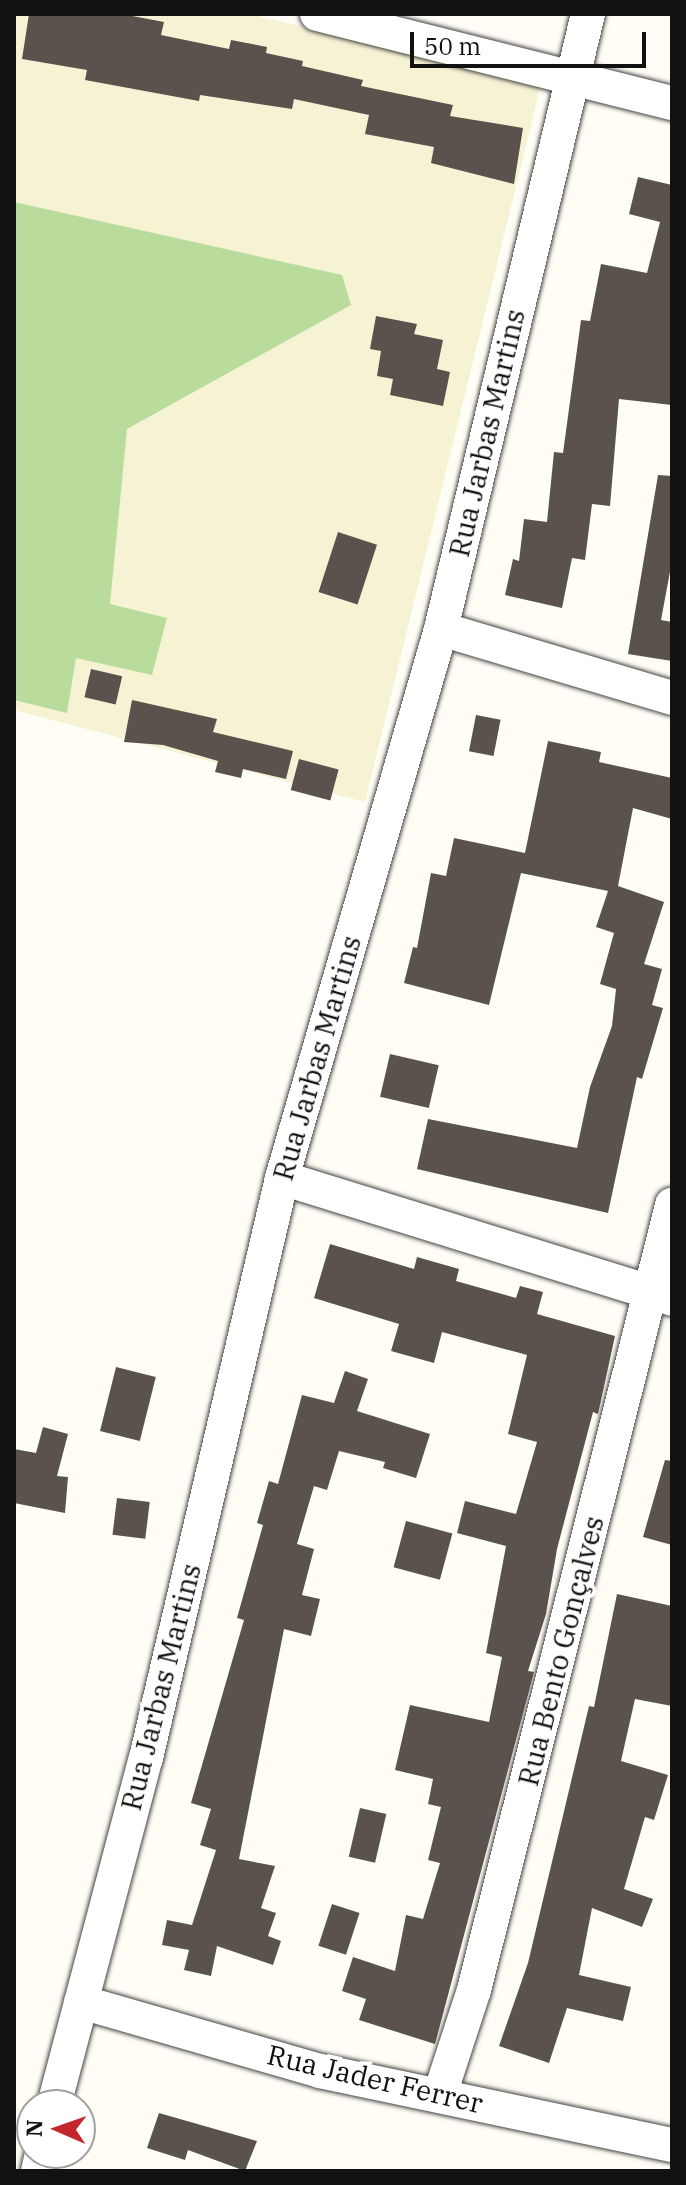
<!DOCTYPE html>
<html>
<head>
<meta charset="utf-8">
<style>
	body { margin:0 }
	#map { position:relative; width:686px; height:2185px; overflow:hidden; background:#fffdf5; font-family:"IBM Plex Serif",serif }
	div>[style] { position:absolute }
	.farmland>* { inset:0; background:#f6f3d4 }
	.forest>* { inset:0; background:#b9dc9c }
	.building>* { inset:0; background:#5a524d; transform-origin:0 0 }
	.roads { filter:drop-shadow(0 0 2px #444) drop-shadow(0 0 2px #444) }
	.minor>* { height:34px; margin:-17px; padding:0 17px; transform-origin:17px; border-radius:17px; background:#fff }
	span { translate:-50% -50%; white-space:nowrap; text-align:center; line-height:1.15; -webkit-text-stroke:8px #fff; paint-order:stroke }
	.street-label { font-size:28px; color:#111 }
	.frame { position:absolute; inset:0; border:16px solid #111; pointer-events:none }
	.north { position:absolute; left:16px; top:2089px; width:80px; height:80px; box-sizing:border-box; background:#fff; border:2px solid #a0a0a0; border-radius:50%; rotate:272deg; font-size:22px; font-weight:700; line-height:32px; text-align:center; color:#111 }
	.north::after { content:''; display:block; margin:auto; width:28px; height:36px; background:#c4262e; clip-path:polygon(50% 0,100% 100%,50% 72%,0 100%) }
	.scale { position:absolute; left:410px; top:32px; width:236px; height:36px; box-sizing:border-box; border:4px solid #111; border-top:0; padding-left:10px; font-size:24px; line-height:28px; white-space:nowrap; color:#111; -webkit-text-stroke:6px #fff; paint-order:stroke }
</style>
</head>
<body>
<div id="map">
	<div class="farmland">
		<i style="clip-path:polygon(14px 14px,249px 14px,541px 84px,365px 802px,14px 710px)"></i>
	</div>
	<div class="forest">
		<i style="clip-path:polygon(14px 202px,342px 275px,351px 305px,127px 429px,110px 604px,167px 618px,152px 675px,76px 658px,67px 713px,14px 700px)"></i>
	</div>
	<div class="building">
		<i style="clip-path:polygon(29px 14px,122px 14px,164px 22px,161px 35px,229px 49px,231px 40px,267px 47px,266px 53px,303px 61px,302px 66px,363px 80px,361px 86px,453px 105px,450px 116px,523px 128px,514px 184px,431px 163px,434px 147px,365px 134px,369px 115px,294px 99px,292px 109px,200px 95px,199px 101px,85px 80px,87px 70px,22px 59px)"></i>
		<i style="clip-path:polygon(638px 177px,672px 185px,672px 405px,619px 399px,610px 506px,592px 504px,585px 560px,572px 558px,562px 608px,505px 595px,513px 559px,519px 561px,524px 519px,547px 522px,554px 452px,563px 453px,581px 320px,590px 321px,601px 264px,647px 273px,660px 222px,629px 214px)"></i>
		<i style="clip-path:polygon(376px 316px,417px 324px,414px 334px,443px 340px,437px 369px,450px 372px,443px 406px,390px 395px,393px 379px,377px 376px,381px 351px,370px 349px)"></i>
		<i style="clip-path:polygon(658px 475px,672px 476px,672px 561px,661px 620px,672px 622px,672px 661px,628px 654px)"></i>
		<i style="left:338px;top:532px;width:41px;height:63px;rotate:18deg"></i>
		<i style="left:91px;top:669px;width:32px;height:29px;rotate:13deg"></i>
		<i style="clip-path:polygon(132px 700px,217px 719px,213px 732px,293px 751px,286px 779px,243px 769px,241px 778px,215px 772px,218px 761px,163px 745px,124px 742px)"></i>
		<i style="left:476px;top:715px;width:25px;height:37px;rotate:11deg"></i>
		<i style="clip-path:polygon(548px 741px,601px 752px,599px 762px,672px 778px,672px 819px,633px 808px,618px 886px,664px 902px,644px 964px,662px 969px,652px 1005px,663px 1008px,642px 1079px,637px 1077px,608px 1213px,417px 1169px,428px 1119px,577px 1148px,590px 1087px,612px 1026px,616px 989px,600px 984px,614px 933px,596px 927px,608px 891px,521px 873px,489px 1005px,404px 983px,413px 947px,417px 948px,431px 873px,446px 876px,454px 838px,525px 853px)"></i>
		<i style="left:299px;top:759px;width:41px;height:32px;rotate:15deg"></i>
		<i style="left:390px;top:1054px;width:50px;height:44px;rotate:13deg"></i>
		<i style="clip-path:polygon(330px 1244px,414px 1269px,417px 1257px,459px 1269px,456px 1281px,516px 1298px,520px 1286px,543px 1292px,537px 1314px,615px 1336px,598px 1414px,593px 1412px,557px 1549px,546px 1614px,528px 1671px,534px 1672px,435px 2044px,359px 2020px,366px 1999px,342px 1991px,353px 1957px,395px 1971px,406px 1915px,423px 1919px,440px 1863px,428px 1860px,441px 1807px,428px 1804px,433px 1779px,395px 1770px,410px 1705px,489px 1722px,502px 1657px,486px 1653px,506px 1546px,457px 1533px,465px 1501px,516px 1514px,537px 1442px,508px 1434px,527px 1355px,442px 1332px,434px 1363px,391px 1351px,399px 1324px,314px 1298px)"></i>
		<i style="left:116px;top:1367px;width:41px;height:66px;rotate:14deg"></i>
		<i style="clip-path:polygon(345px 1371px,368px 1379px,357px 1411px,430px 1434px,416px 1478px,383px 1468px,385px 1462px,339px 1451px,327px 1490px,314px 1486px,297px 1544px,314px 1549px,302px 1595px,320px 1599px,311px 1636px,284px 1629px,239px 1859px,275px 1866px,261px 1908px,276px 1913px,268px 1936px,281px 1941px,273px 1965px,217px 1946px,211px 1976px,184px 1970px,189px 1950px,162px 1945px,167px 1920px,192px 1925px,216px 1850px,200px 1845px,211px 1809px,191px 1803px,244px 1620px,237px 1618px,263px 1525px,257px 1523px,269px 1481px,278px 1484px,302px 1395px,334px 1403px)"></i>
		<i style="clip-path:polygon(43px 1427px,68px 1434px,57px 1476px,68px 1477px,65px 1513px,14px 1503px,14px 1449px,36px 1453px)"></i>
		<i style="clip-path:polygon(665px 1460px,672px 1461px,672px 1545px,643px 1537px)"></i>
		<i style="left:117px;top:1498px;width:33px;height:37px;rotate:7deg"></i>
		<i style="left:406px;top:1521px;width:48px;height:48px;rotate:15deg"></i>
		<i style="clip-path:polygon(617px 1594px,672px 1606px,672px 1706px,635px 1699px,621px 1761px,668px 1775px,654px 1820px,645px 1817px,624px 1889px,653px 1899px,642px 1927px,592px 1908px,579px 1975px,631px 1987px,623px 2021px,567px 2008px,549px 2063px,499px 2046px,528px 1963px,589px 1706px,594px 1707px)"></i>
		<i style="left:360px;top:1808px;width:27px;height:50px;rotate:13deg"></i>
		<i style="left:332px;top:1904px;width:29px;height:44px;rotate:18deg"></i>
		<i style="clip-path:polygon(159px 2113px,257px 2141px,245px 2171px,188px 2150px,185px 2160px,147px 2148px)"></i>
	</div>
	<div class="roads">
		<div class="minor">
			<i style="left:317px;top:14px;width:366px;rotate:14.1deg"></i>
			<i style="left:441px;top:629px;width:241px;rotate:16.6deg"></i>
			<i style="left:282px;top:1178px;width:408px;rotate:17.2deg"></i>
			<i style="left:81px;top:2002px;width:249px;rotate:16.1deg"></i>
			<i style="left:320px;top:2071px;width:360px;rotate:11.9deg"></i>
			<i style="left:440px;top:2094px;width:109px;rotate:-71.9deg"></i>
			<i style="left:474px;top:1990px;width:810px;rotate:-75.84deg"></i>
			<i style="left:54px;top:2105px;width:359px;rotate:-75.2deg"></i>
			<i style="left:146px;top:1758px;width:596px;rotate:-76.8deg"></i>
			<i style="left:282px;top:1178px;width:572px;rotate:-73.85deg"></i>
			<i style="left:441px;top:629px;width:632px;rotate:-76.56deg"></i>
			<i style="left:38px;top:2171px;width:18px;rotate:-77deg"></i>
		</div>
	</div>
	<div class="street-label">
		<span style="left:487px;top:433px;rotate:-77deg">Rua Jarbas Martins</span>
		<span style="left:317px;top:1058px;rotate:-74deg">Rua Jarbas Martins</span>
		<span style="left:561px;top:1651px;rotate:-76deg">Rua Bento Gonçalves</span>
		<span style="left:161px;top:1687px;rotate:-76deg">Rua Jarbas Martins</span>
		<span style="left:375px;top:2079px;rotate:13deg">Rua Jader Ferrer</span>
	</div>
	<div class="frame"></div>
	<div class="north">N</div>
	<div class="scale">50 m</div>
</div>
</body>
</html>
